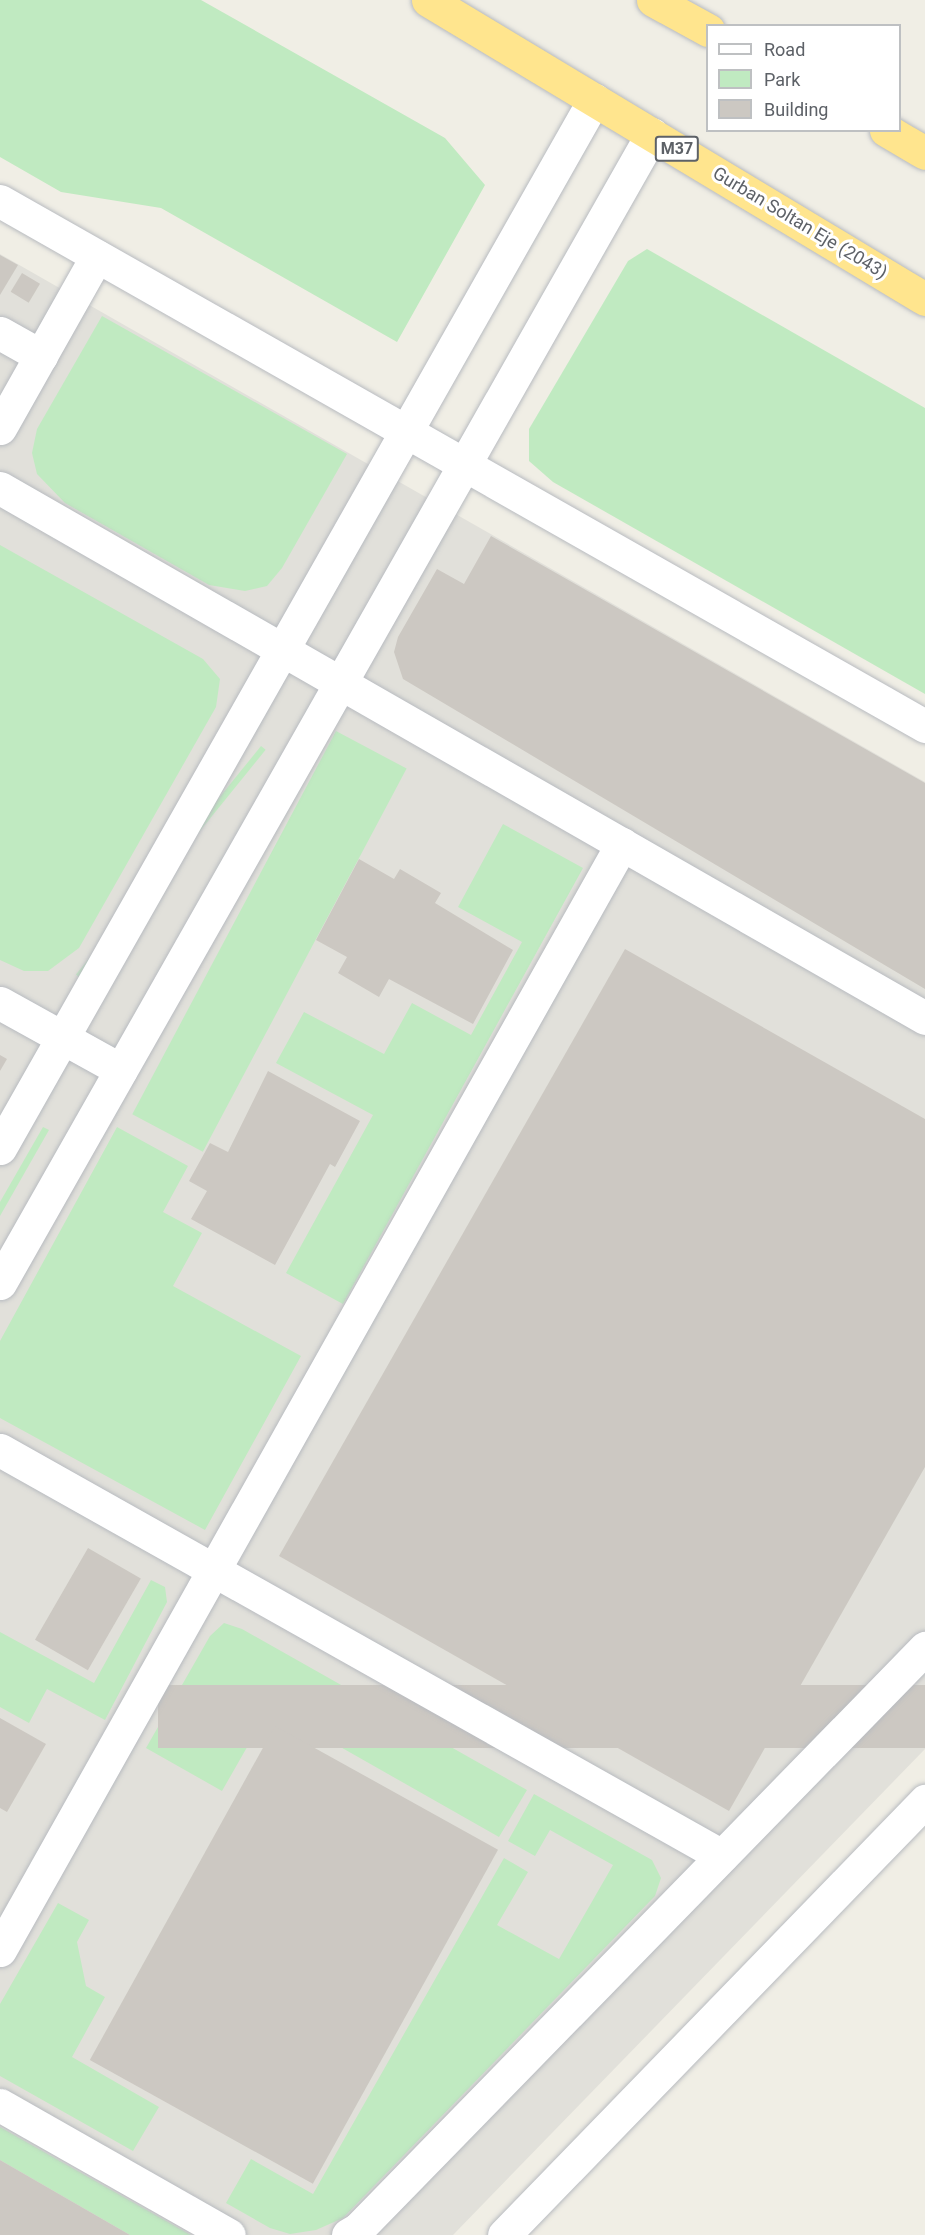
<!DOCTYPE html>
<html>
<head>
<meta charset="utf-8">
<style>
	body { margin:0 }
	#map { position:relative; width:925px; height:2235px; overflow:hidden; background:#f0eee5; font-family:Roboto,sans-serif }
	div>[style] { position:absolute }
	.industrial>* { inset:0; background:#e1e0da }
	.green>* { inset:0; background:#c0eac1; transform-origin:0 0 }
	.building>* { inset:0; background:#ccc8c2; transform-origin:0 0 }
	.roads { filter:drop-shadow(0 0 2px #b8bbc0) drop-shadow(0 0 2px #b8bbc0) }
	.minor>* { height:33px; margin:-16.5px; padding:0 16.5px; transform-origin:16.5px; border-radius:16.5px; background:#fff }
	.highway>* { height:33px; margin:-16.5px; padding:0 16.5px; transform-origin:16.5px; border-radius:16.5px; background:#ffe58e }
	span { translate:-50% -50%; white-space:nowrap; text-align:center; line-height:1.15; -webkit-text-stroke:6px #fff; paint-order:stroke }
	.shield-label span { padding:2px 4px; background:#fff; border:2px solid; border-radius:4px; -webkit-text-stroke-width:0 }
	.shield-label { font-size:16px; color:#5d6167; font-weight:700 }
	.street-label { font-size:18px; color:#5d6167 }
	.legend { position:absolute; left:706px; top:24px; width:195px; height:108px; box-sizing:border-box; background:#fff; border:2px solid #bec0c2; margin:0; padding:8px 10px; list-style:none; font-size:18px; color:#5d6167 }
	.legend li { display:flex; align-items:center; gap:12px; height:30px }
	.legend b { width:30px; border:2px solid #bec0c2 }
</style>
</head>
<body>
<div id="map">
	<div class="industrial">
		<i style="clip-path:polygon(0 254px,925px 782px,925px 1749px,453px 2235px,0 2235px)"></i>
	</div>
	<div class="green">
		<i style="clip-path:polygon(0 0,201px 0,445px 138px,485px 185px,397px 342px,161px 208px,61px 192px,0 157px)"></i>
		<i style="clip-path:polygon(647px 249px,925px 408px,925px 694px,553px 482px,529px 461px,529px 429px,628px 261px)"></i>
		<i style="clip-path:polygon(102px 316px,347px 454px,282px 568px,267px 586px,245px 591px,209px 585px,65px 503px,37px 474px,32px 453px,37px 429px)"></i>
		<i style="clip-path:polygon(0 545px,203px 659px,220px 679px,216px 707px,79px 948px,48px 971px,24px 971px,0 960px)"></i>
		<i style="left:336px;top:731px;width:80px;height:434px;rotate:28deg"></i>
		<i style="left:261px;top:746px;width:6px;height:294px;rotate:39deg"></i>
		<i style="clip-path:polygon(503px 824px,583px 868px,343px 1304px,286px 1273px,373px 1115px,276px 1063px,304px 1012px,384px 1054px,412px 1003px,471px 1035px,522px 942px,458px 907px)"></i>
		<i style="clip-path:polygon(43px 1127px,49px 1130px,0 1216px,0 1202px)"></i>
		<i style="clip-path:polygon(117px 1127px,188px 1166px,163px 1212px,202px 1233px,173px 1286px,301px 1356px,205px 1530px,0 1418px,0 1341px)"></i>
		<i style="clip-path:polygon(151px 1580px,165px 1587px,167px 1602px,105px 1720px,47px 1689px,29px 1723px,0 1707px,0 1632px,94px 1683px)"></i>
		<i style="clip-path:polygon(224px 1623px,242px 1629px,527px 1790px,499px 1837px,270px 1707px,222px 1791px,146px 1748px,210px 1636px)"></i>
		<i style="clip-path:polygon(534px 1794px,652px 1860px,661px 1878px,655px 1896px,343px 2218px,316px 2230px,290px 2234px,270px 2228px,226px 2203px,251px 2159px,313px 2194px,504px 1858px,528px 1872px,497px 1925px,559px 1959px,613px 1865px,550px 1830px,535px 1856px,508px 1841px)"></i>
		<i style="clip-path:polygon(58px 1903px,89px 1920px,77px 1942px,86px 1986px,105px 1997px,72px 2057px,159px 2107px,133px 2151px,0 2076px,0 2004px)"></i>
		<i style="clip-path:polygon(0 2127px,191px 2235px,130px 2235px,0 2160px)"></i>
	</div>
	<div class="building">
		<i style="clip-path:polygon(0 255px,18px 265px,0 295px)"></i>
		<i style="left:22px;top:273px;width:21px;height:22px;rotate:31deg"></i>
		<i style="clip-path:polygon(491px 536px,925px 783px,925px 989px,403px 679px,394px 652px,398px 637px,437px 569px,464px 584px)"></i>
		<i style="clip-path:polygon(359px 859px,394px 879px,400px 869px,441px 893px,435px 903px,513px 950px,473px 1024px,389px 979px,379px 997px,338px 973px,347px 957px,316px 940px)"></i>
		<i style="clip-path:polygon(625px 949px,925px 1119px,925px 1467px,729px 1811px,279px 1556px)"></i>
		<i style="clip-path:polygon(0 1055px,7px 1059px,0 1071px)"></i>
		<i style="clip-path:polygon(268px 1071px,360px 1121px,335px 1167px,330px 1164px,275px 1265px,191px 1219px,207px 1191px,189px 1181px,210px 1143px,228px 1152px)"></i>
		<i style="left:88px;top:1548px;width:61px;height:106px;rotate:30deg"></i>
		<i style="left:925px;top:1685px;width:63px;height:767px;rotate:90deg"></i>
		<i style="clip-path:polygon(0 1718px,46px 1744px,7px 1812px,0 1808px)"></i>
		<i style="left:275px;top:1726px;width:255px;height:382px;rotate:29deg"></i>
		<i style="clip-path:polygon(0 2160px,130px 2235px,0 2235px)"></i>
	</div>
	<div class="roads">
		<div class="minor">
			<i style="left:0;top:201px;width:1064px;rotate:29.58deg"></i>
			<i style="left:0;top:333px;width:47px;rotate:29.3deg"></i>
			<i style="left:0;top:428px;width:197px;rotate:-60.6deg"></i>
			<i style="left:0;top:488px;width:1066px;rotate:29.81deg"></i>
			<i style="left:0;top:1003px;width:138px;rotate:29deg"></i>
			<i style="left:0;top:1148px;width:1205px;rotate:-60.46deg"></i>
			<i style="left:0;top:1283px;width:1321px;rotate:-60.43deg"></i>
			<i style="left:0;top:1450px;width:828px;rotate:29.35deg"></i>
			<i style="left:0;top:1950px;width:1269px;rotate:-60.65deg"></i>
			<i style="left:0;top:2105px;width:263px;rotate:29.6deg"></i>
			<i style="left:348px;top:2235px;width:12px;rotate:-31deg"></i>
			<i style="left:358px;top:2229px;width:812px;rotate:-45.7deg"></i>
			<i style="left:504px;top:2235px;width:605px;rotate:-45.87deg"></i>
		</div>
		<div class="highway">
			<i style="left:428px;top:0;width:580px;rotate:31.03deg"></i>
			<i style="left:653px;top:0;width:63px;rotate:28.6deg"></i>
			<i style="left:886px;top:130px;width:45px;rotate:30.5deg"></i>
		</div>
	</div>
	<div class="shield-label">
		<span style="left:677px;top:149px">M37</span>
	</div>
	<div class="street-label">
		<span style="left:800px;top:223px;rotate:31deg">Gurban Soltan Eje (2043)</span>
	</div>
	<ul class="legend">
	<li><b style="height:8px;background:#fff"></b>Road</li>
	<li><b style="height:16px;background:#c0eac1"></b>Park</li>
	<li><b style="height:16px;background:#ccc8c2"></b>Building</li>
	</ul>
</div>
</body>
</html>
